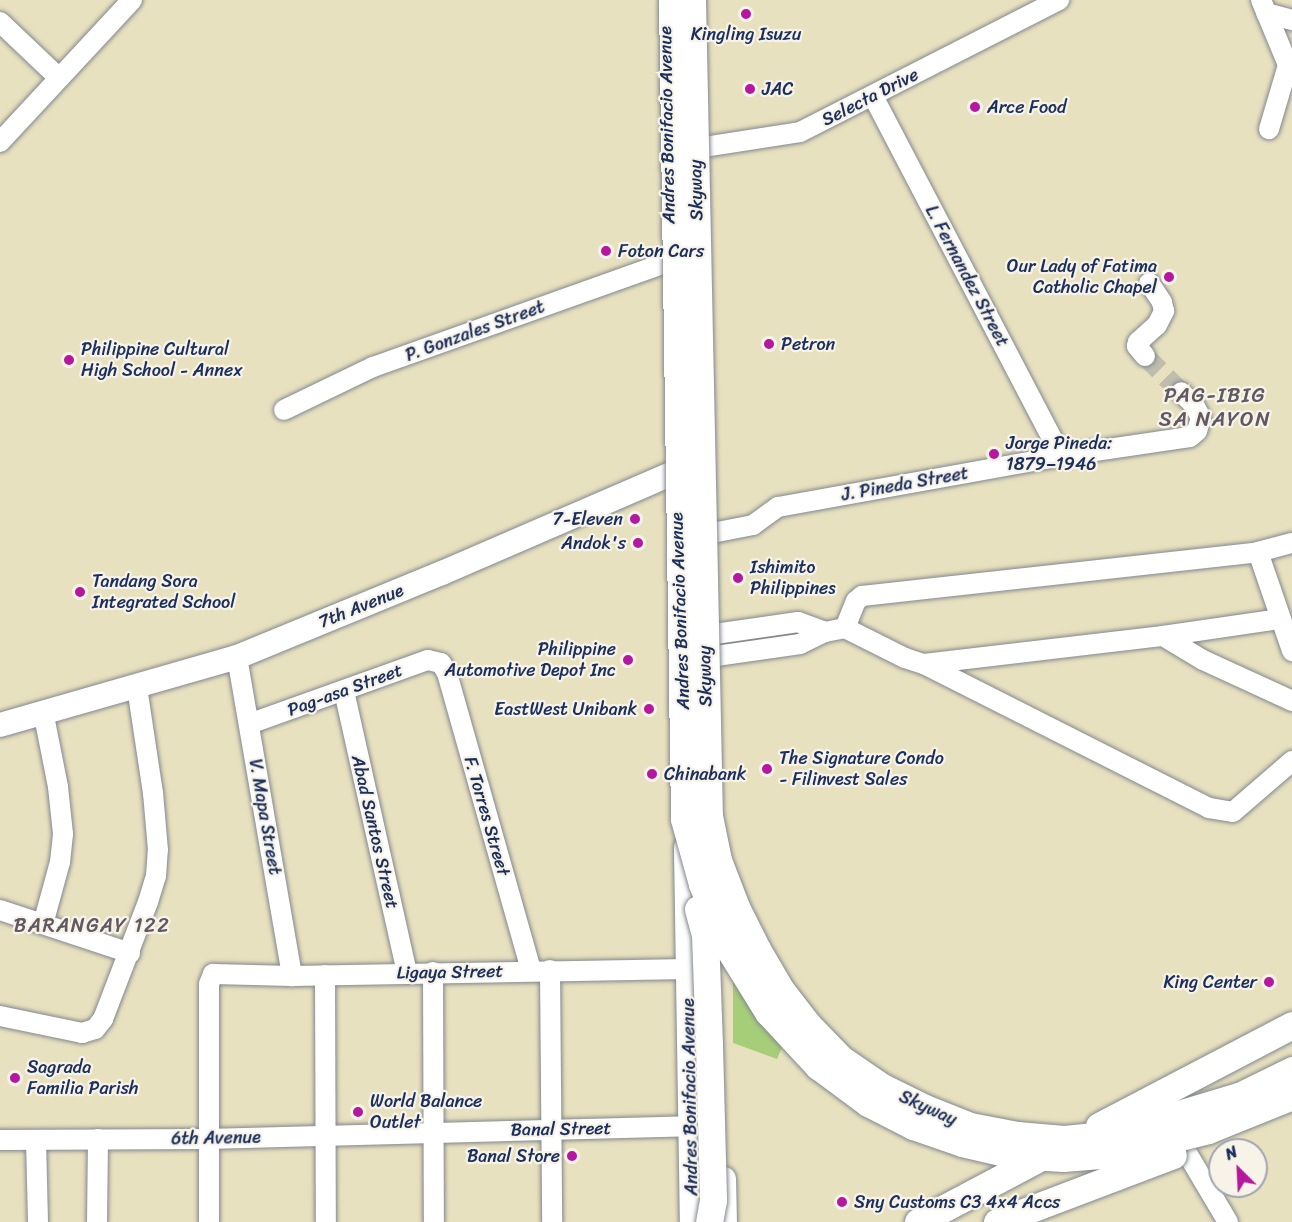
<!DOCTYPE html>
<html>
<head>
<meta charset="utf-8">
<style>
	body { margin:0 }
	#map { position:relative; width:1292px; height:1222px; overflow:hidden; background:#e8e1bf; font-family:Sriracha,sans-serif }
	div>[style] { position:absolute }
	.green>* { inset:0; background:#a6ce79 }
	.minor-tunnel>* { height:20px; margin-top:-10px; transform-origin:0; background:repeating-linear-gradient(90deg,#bfbdac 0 20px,transparent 0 30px) }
	.roads { filter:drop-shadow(0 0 2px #82888e) drop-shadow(0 0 2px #82888e) }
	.minor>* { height:20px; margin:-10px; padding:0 10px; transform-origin:10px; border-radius:10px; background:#fff }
	.major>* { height:24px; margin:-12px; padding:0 12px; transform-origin:12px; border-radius:12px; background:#fff }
	.bridges { filter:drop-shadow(0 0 2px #82888e) drop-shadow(0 0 2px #82888e) }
	.highway-bridge>* { height:27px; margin:-13.5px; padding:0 13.5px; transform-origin:13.5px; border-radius:13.5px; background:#fff }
	.dots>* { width:16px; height:16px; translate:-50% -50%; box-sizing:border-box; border:3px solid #f7f3e8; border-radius:50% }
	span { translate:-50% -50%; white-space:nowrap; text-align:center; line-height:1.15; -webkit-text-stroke:4.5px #f7f3e8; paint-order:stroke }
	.poi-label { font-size:18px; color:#1b2f5e }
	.left { translate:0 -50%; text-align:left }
	.right { translate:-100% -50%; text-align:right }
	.street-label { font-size:18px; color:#1b2f5e }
	.neighbourhood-label { font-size:20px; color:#605962; letter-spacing:1.5px }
	.quarter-label { font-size:21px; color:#605962; letter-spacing:1.5px }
	.north { position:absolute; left:1208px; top:1138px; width:60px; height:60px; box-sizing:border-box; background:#f7f3e8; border:2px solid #9fa5b1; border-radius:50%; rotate:336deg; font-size:16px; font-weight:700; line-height:24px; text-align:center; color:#1b2f5e }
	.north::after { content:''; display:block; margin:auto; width:21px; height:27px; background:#b5179e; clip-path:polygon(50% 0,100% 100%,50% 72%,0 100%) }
</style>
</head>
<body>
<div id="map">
	<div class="green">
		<i style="clip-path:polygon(735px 982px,783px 1045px,777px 1059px,733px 1043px,733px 983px)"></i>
	</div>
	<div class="minor-tunnel">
		<i style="left:1145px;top:356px;width:51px;rotate:45deg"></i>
	</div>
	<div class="roads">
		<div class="minor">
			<i style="left:1261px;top:0;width:70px;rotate:67.4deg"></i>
			<i style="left:1288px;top:65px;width:67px;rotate:106.5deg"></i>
			<i style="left:1266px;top:13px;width:27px;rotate:15deg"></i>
			<i style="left:0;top:22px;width:81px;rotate:43.5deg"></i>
			<i style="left:873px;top:96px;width:406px;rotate:62.4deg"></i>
			<i style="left:0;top:142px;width:194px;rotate:-47.1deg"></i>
			<i style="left:684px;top:150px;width:117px;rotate:-8.8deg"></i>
			<i style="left:800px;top:132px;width:291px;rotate:-27deg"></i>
			<i style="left:1145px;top:356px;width:13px;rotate:-129deg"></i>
			<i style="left:1137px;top:346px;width:4px;rotate:-76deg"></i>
			<i style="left:1138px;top:342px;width:25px;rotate:-42deg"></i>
			<i style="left:1157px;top:325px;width:16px;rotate:-63deg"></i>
			<i style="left:1164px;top:311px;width:9px;rotate:-103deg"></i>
			<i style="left:1162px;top:302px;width:23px;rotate:-124deg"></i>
			<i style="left:284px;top:410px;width:99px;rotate:-25.8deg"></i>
			<i style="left:373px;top:367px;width:315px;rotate:-19.6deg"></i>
			<i style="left:712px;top:533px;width:42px;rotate:-11deg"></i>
			<i style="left:753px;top:525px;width:31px;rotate:-36deg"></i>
			<i style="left:778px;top:507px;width:288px;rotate:-10.2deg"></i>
			<i style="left:1061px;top:456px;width:130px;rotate:-8.4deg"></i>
			<i style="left:1190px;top:437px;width:9px;rotate:-41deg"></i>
			<i style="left:1197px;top:431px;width:14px;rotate:-73deg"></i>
			<i style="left:1201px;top:418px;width:15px;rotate:-118deg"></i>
			<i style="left:1194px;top:405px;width:18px;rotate:-135deg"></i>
			<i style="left:1258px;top:552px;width:105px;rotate:71deg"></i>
			<i style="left:845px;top:628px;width:29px;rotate:-68deg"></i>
			<i style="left:856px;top:601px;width:8px;rotate:-40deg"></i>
			<i style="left:862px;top:596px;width:398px;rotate:-6.3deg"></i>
			<i style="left:1258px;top:552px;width:35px;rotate:-15deg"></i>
			<i style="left:715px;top:634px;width:84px;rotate:-8.2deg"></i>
			<i style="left:798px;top:622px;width:29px;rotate:20deg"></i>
			<i style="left:1163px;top:636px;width:47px;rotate:31deg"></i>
			<i style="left:1203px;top:660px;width:98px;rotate:24.7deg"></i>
			<i style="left:716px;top:656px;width:85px;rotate:-8.1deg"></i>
			<i style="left:800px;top:644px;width:28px;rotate:-26deg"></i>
			<i style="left:825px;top:632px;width:20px;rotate:-11deg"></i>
			<i style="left:845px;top:628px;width:67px;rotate:26.6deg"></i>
			<i style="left:905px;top:658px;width:20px;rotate:18deg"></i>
			<i style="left:924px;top:664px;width:319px;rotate:26.8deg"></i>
			<i style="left:1209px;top:808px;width:24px;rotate:9deg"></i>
			<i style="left:1233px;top:812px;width:78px;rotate:-40.8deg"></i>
			<i style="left:237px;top:657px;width:324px;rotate:80.2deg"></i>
			<i style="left:924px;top:664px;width:241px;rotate:-6.7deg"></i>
			<i style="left:1163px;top:636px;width:117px;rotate:-8.3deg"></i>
			<i style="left:344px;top:691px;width:289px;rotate:77.4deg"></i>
			<i style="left:43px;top:711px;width:77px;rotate:78.8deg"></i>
			<i style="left:58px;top:787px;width:47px;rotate:83.9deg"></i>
			<i style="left:63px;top:834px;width:28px;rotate:96deg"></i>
			<i style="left:60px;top:862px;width:64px;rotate:105.3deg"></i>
			<i style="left:249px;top:724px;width:190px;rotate:-19.7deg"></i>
			<i style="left:428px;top:660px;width:13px;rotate:13deg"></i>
			<i style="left:441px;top:663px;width:12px;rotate:59deg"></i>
			<i style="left:447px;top:673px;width:309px;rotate:74.2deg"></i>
			<i style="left:0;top:910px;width:137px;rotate:18.3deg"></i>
			<i style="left:550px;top:970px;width:252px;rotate:89.5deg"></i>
			<i style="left:433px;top:972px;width:250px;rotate:89.8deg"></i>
			<i style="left:325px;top:975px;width:247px;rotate:89.8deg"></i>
			<i style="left:0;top:1016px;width:84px;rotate:11.7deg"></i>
			<i style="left:82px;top:1033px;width:14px;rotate:-17deg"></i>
			<i style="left:95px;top:1029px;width:13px;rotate:-51deg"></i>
			<i style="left:103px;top:1019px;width:125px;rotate:-69deg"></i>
			<i style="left:148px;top:902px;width:27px;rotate:-73deg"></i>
			<i style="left:156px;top:876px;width:26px;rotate:-86deg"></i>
			<i style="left:158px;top:850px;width:57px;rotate:-95deg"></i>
			<i style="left:153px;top:793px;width:107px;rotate:-98.6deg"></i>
			<i style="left:0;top:1140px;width:207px;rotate:-0.3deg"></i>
			<i style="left:207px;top:1139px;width:483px;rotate:-1.5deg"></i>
			<i style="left:36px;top:1140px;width:82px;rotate:88.6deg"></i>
			<i style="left:1181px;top:1143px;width:92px;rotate:59.3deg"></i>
			<i style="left:97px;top:1222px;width:83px;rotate:-89.3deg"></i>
			<i style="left:209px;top:1222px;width:238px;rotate:-90deg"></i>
			<i style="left:209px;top:984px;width:11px;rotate:-68deg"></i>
			<i style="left:213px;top:974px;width:79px;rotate:1.5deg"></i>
			<i style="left:292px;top:976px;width:397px;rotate:-1deg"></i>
		</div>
		<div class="major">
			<i style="left:0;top:725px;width:247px;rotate:-16deg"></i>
			<i style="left:237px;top:657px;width:222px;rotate:-22.3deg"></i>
			<i style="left:442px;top:573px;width:277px;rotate:-23.4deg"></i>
			<i style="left:686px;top:848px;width:374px;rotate:89.1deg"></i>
			<i style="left:724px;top:1179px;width:43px;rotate:88.7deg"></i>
		</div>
	</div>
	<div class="bridges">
		<div class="highway-bridge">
			<i style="left:672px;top:0;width:819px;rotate:89.16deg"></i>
			<i style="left:684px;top:819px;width:67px;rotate:74.5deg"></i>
			<i style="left:702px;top:884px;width:67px;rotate:68deg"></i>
			<i style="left:727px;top:946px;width:78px;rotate:58.2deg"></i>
			<i style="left:768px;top:1012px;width:74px;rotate:47.2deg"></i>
			<i style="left:818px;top:1066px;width:62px;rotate:36.5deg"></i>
			<i style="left:868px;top:1103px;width:51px;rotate:27.1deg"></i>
			<i style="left:913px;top:1126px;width:52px;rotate:19.1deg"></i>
			<i style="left:962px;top:1143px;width:52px;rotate:13.2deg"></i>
			<i style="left:1013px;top:1155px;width:50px;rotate:3.4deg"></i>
			<i style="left:1063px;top:1158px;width:49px;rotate:-4.7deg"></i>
			<i style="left:1112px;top:1154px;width:99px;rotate:-14deg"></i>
			<i style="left:1208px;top:1130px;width:91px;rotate:-22deg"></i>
			<i style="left:692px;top:0;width:816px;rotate:88.81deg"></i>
			<i style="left:709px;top:816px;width:45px;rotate:78.4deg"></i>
			<i style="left:718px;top:860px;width:50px;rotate:69deg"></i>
			<i style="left:736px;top:907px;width:47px;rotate:63.4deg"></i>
			<i style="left:757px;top:949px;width:48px;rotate:59.7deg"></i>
			<i style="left:781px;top:990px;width:44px;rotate:52.4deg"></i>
			<i style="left:808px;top:1025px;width:47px;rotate:45.9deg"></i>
			<i style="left:841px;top:1059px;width:50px;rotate:34.3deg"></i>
			<i style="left:882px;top:1087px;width:48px;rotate:26deg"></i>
			<i style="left:925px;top:1108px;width:48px;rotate:21.8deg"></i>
			<i style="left:970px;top:1126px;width:48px;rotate:10.8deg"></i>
			<i style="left:1017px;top:1135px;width:47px;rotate:4.9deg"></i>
			<i style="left:1064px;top:1139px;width:48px;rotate:-5.9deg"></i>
			<i style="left:1112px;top:1134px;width:133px;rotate:-16.7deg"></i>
			<i style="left:1239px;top:1096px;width:59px;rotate:-26.1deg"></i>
			<i style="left:698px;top:909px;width:27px;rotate:75deg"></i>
			<i style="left:705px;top:935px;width:110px;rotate:87.9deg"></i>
			<i style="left:709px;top:1045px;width:155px;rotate:88.5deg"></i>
			<i style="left:713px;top:1200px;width:22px;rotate:100deg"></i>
			<i style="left:1099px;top:1126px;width:218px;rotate:-27.6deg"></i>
			<i style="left:918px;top:1222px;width:139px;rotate:-27.9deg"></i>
			<i style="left:997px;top:1222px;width:188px;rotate:-20.8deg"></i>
		</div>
	</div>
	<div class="dots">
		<i style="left:746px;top:14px;background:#b5179e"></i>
		<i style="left:750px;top:89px;background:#b5179e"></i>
		<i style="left:975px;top:107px;background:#b5179e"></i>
		<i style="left:606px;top:251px;background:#b5179e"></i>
		<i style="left:1169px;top:277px;background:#b5179e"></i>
		<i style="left:769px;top:344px;background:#b5179e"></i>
		<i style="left:69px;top:360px;background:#b5179e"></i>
		<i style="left:994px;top:454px;background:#b5179e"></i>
		<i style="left:635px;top:519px;background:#b5179e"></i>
		<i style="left:638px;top:543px;background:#b5179e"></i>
		<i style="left:738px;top:578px;background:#b5179e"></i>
		<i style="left:80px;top:592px;background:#b5179e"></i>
		<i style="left:628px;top:660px;background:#b5179e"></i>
		<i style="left:649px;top:709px;background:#b5179e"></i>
		<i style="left:767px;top:769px;background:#b5179e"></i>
		<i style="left:652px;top:774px;background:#b5179e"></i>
		<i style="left:1269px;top:982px;background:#b5179e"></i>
		<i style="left:15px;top:1078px;background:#b5179e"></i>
		<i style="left:358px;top:1112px;background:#b5179e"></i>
		<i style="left:572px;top:1156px;background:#b5179e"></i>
		<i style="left:842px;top:1202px;background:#b5179e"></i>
	</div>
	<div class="poi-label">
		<span style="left:746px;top:34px">Kingling Isuzu</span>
		<span class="left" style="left:762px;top:89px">JAC</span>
		<span class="left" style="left:987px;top:107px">Arce Food</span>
		<span class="left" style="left:618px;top:251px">Foton Cars</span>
		<span class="right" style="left:1157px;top:277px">Our Lady of Fatima<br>Catholic Chapel</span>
		<span class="left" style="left:781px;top:344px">Petron</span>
		<span class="left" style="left:81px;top:360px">Philippine Cultural<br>High School - Annex</span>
		<span class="left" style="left:1006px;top:454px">Jorge Pineda:<br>1879–1946</span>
		<span class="right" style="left:623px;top:519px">7-Eleven</span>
		<span class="right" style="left:626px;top:543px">Andok's</span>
		<span class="left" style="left:750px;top:578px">Ishimito<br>Philippines</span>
		<span class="left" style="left:92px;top:592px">Tandang Sora<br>Integrated School</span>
		<span class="right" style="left:616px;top:660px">Philippine<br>Automotive Depot Inc</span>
		<span class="right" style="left:637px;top:709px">EastWest Unibank</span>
		<span class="left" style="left:779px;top:769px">The Signature Condo<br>- Filinvest Sales</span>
		<span class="left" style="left:664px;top:774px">Chinabank</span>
		<span class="right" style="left:1257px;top:982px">King Center</span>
		<span class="left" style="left:27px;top:1078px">Sagrada<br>Familia Parish</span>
		<span class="left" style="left:370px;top:1112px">World Balance<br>Outlet</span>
		<span class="right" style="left:560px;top:1156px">Banal Store</span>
		<span class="left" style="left:854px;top:1202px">Sny Customs C3 4x4 Accs</span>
	</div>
	<div class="street-label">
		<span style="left:870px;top:97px;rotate:-27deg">Selecta Drive</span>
		<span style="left:667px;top:125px;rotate:-91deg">Andres Bonifacio Avenue</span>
		<span style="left:696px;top:190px;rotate:-91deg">Skyway</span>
		<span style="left:967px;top:276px;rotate:62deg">L. Fernandez Street</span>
		<span style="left:475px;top:331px;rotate:-20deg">P. Gonzales Street</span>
		<span style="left:905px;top:484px;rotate:-10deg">J. Pineda Street</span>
		<span style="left:361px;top:606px;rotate:-22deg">7th Avenue</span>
		<span style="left:680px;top:611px;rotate:-92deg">Andres Bonifacio Avenue</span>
		<span style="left:705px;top:676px;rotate:-91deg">Skyway</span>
		<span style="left:345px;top:690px;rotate:-20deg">Pag-asa Street</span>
		<span style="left:487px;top:816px;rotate:74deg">F. Torres Street</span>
		<span style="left:265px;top:817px;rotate:80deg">V. Mapa Street</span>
		<span style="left:375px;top:832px;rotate:77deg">Abad Santos Street</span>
		<span style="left:450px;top:972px;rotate:-1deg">Ligaya Street</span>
		<span style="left:690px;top:1097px;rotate:-91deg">Andres Bonifacio Avenue</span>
		<span style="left:928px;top:1108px;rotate:24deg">Skyway</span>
		<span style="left:561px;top:1129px;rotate:-1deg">Banal Street</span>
		<span style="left:216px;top:1138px;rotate:-1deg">6th Avenue</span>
	</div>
	<div class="neighbourhood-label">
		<span style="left:92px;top:925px">BARANGAY 122</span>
	</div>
	<div class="quarter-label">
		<span style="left:1215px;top:407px">PAG-IBIG<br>SA NAYON</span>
	</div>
	<div class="north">N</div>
</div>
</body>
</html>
